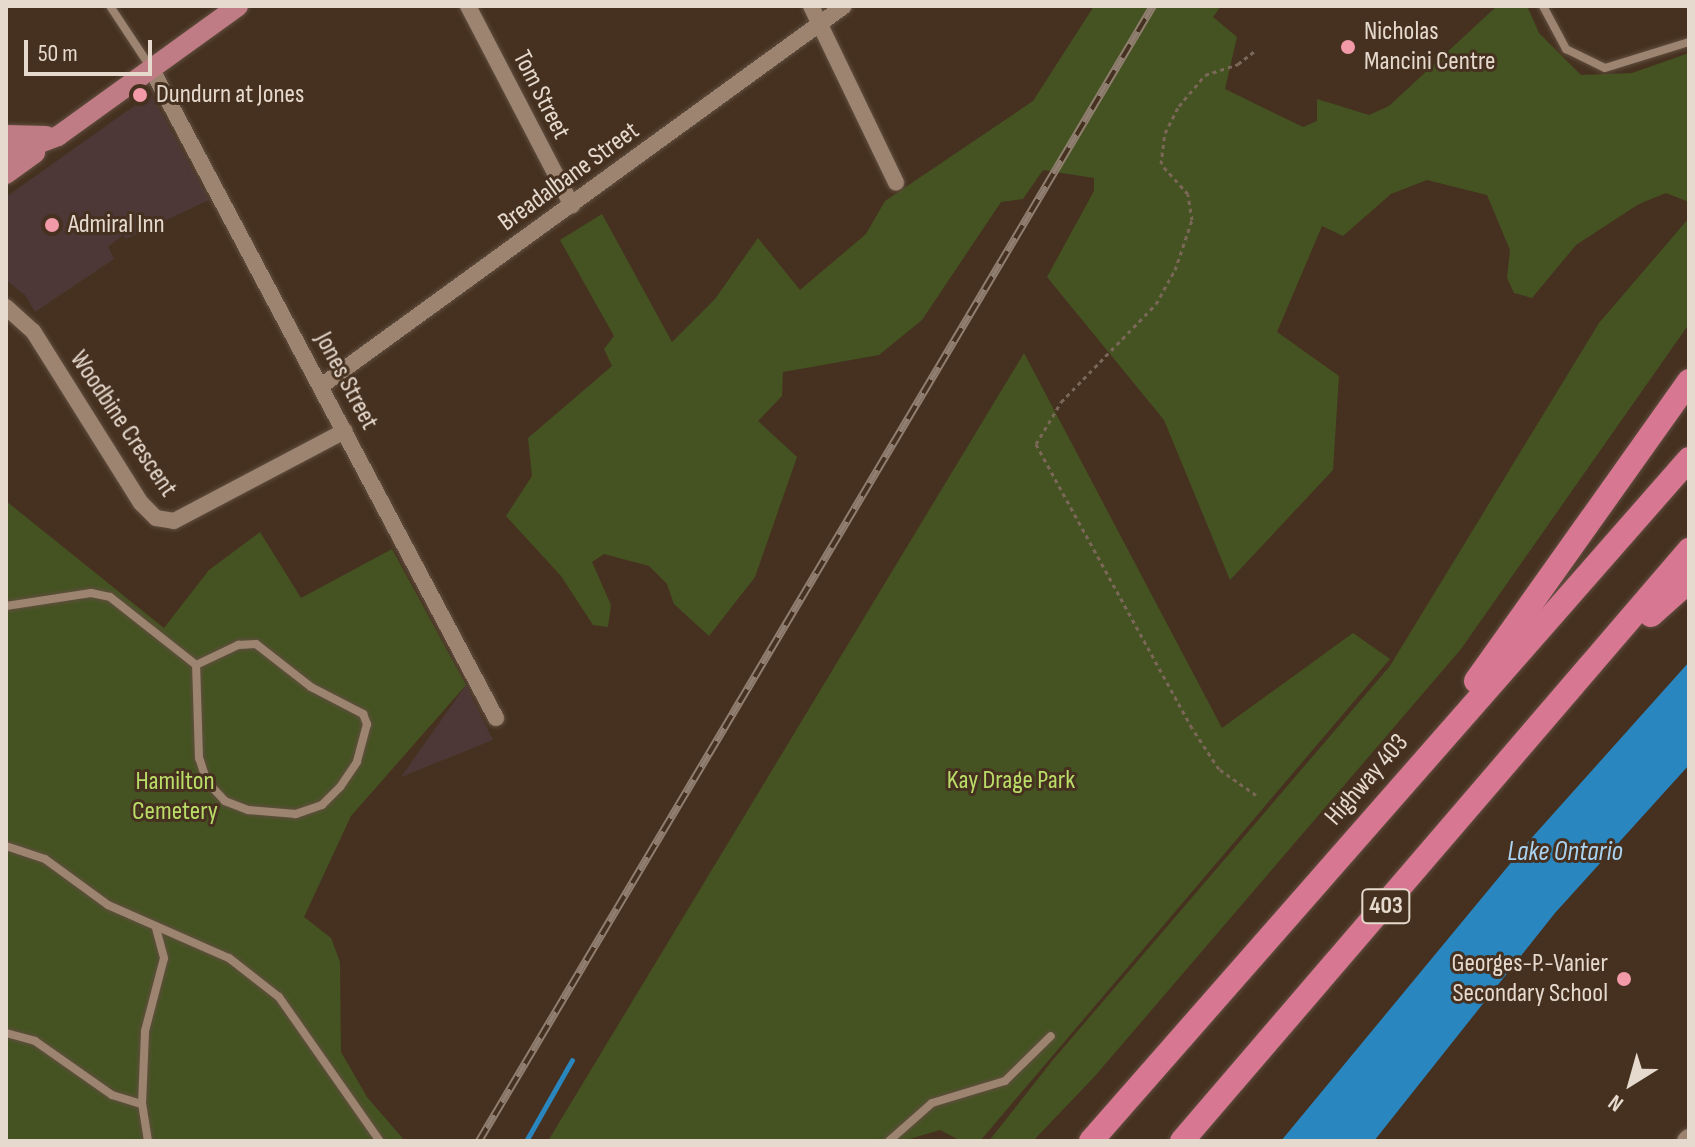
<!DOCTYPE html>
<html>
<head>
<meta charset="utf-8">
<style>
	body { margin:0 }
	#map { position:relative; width:1695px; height:1147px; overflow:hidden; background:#463120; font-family:"Sofia Sans Condensed",sans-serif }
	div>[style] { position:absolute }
	.commercial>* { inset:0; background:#4d3837 }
	.green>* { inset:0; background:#445321 }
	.water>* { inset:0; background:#2986be }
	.stream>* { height:5px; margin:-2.5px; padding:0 2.5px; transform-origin:2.5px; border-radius:2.5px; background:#2986be }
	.path>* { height:3px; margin-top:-1.5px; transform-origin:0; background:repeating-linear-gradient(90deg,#7a6758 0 4px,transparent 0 8px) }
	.roads { filter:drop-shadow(0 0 2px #604e3f) drop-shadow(0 0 2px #604e3f) }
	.lane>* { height:8px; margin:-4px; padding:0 4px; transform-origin:4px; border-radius:4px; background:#9d8471 }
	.street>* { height:16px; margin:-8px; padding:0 8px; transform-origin:8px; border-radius:8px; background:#9d8471 }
	.secondary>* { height:20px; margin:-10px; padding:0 10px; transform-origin:10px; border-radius:10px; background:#9d8471 }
	.primary>* { height:20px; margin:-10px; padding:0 10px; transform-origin:10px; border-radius:10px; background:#c07c84 }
	.highway>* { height:24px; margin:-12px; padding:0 12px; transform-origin:12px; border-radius:12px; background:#d77791 }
	.rail>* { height:8px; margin-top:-4px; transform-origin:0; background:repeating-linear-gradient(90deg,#463120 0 15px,#907e70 0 30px); box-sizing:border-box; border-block:2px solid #907e70 }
	.dots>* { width:22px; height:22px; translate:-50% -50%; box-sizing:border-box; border:4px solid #463120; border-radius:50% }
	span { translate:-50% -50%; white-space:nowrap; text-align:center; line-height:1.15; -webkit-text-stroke:6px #463120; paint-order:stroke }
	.shield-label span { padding:2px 6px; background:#463120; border:2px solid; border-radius:6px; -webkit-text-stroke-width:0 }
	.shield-label { font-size:24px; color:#e6d9ce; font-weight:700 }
	.poi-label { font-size:26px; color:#e6d9ce }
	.left { translate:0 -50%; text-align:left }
	.right { translate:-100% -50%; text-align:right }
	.street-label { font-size:26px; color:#e6d9ce }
	.park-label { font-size:26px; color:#badd68 }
	.water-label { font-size:28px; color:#aad3f1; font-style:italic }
	.frame { position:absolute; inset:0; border:8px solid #e6d9ce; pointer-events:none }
	.north { position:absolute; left:1591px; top:1043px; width:80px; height:80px; -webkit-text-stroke:6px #463120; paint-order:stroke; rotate:217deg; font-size:22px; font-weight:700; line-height:32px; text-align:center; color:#e6d9ce }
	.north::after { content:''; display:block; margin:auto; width:28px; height:36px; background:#e6d9ce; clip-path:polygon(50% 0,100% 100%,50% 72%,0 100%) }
	.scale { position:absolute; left:24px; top:40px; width:128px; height:36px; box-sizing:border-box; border:4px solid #e6d9ce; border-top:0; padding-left:10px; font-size:24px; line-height:28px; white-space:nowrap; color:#e6d9ce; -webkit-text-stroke:6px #463120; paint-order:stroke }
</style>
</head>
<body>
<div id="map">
	<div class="commercial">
		<i style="clip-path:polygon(151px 94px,209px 200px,126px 239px,123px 235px,108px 247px,114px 259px,35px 312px,26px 296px,6px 280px,6px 197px)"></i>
		<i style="clip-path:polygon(466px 685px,493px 740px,401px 777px)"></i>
	</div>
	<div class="green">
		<i style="clip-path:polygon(1094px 6px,1221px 6px,1213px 17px,1237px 37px,1225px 89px,1303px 127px,1317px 121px,1317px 99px,1369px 115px,1389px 106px,1497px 6px,1527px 6px,1539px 33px,1581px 75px,1632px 73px,1689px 53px,1689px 202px,1666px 193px,1639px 204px,1576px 245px,1532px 298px,1514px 293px,1507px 278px,1510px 250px,1487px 195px,1427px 180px,1391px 194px,1343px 236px,1322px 226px,1277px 332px,1339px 376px,1333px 470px,1230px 580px,1164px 420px,1047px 277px,1094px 191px,1094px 178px,1043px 170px,1023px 199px,1001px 202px,922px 320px,879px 355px,783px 372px,782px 396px,758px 421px,797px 457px,755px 577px,709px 636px,674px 604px,667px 584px,649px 566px,604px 554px,592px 562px,611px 605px,608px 627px,593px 625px,561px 576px,506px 516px,532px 476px,528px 438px,612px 366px,604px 349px,614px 336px,560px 240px,602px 214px,672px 342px,715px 299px,758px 238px,800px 290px,866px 234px,885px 201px,1033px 101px)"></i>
		<i style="clip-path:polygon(1689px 218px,1689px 324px,1461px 649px,1095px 1076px,1033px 1141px,989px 1141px,1052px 1061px,1390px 666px,1599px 323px)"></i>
		<i style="clip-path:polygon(1024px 353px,1222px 728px,1353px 633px,1390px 659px,980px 1141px,961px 1141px,940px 1130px,903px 1141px,548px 1141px)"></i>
		<i style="clip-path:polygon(6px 501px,164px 628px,209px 570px,260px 532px,301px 598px,392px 549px,466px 685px,351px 816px,304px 917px,331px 938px,340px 962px,341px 1052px,367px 1097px,405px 1141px,6px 1141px)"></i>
	</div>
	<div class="water">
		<i style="clip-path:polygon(1689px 662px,1689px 765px,1555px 913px,1374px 1141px,1281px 1141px,1528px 842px)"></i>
	</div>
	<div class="stream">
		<i style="left:526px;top:1141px;width:93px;rotate:-60.4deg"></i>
	</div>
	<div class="path">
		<i style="left:1256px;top:795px;width:45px;rotate:-144.9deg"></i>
		<i style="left:1219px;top:769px;width:49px;rotate:-123.4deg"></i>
		<i style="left:1192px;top:728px;width:324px;rotate:-118.8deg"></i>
		<i style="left:1036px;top:444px;width:49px;rotate:-59.2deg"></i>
		<i style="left:1061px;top:402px;width:136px;rotate:-45.9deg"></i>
		<i style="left:1156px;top:304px;width:39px;rotate:-61deg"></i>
		<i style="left:1175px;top:270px;width:53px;rotate:-71.2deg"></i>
		<i style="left:1192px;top:220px;width:26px;rotate:-99deg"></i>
		<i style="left:1188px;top:194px;width:40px;rotate:-132deg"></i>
		<i style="left:1161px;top:164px;width:31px;rotate:-83deg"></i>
		<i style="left:1165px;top:133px;width:30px;rotate:-63deg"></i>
		<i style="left:1179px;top:106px;width:40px;rotate:-50deg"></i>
		<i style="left:1205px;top:75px;width:35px;rotate:-18deg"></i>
		<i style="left:1238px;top:64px;width:24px;rotate:-38deg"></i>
	</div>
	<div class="roads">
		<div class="lane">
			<i style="left:110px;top:6px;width:74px;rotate:56.5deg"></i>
			<i style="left:1543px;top:6px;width:49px;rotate:61.9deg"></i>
			<i style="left:1566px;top:49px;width:43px;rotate:26deg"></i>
			<i style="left:1605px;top:68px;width:88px;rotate:-17.2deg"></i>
			<i style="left:6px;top:606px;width:86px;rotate:-8.7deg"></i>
			<i style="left:91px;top:593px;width:19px;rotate:12deg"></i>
			<i style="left:110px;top:597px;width:110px;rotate:38.3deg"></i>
			<i style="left:256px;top:644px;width:70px;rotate:38deg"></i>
			<i style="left:311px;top:687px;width:59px;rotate:27.4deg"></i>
			<i style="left:363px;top:714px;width:11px;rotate:68deg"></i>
			<i style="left:367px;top:724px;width:39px;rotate:105deg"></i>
			<i style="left:357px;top:762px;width:30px;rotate:124deg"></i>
			<i style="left:340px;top:787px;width:25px;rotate:135deg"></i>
			<i style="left:322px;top:805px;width:28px;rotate:161deg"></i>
			<i style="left:296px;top:814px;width:48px;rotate:-175.2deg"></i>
			<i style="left:248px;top:810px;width:25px;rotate:-159deg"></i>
			<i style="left:225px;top:801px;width:26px;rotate:-133deg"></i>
			<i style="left:207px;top:782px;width:25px;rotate:-108deg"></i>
			<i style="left:199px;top:758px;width:93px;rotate:-91.8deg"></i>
			<i style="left:196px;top:665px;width:47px;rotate:-25.5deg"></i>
			<i style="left:238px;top:645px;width:18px;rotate:-3deg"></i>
			<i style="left:6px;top:846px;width:41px;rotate:18.4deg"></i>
			<i style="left:45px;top:859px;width:78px;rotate:36.1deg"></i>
			<i style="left:108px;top:905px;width:132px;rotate:23.7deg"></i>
			<i style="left:229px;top:958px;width:63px;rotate:38deg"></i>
			<i style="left:279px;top:997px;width:176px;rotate:55deg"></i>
			<i style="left:6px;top:1033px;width:30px;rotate:15deg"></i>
			<i style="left:35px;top:1041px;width:94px;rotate:35deg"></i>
			<i style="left:112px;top:1095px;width:31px;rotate:17deg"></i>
			<i style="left:148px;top:1141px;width:37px;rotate:-99deg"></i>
			<i style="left:142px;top:1104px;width:73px;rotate:-87.6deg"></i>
			<i style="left:145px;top:1031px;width:75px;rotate:-75.4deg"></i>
			<i style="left:164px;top:958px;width:31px;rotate:-105deg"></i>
			<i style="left:889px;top:1141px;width:57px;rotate:-41.5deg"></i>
			<i style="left:932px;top:1103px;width:76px;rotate:-16.8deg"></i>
			<i style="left:1005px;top:1081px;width:64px;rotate:-44.4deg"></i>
		</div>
		<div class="street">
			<i style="left:468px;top:6px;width:225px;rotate:62.5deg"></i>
			<i style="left:811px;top:6px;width:196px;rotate:64.3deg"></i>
			<i style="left:151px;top:68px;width:736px;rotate:62.04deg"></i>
			<i style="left:6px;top:307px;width:36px;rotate:42deg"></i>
			<i style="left:33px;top:331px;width:203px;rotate:57.9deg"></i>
			<i style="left:141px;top:503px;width:21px;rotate:45deg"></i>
			<i style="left:156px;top:518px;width:18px;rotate:9deg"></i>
			<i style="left:174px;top:521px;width:193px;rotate:-27.8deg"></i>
			<i style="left:321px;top:386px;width:646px;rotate:-36deg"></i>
		</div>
		<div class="secondary">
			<i style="left:1687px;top:1141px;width:3px;rotate:-45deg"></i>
		</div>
		<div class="primary">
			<i style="left:6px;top:135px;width:40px;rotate:1.4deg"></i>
			<i style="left:6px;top:156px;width:56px;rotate:-21deg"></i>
			<i style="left:58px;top:136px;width:222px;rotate:-35.8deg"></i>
			<i style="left:6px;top:174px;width:36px;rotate:-36deg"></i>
		</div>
		<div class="highway">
			<i style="left:1651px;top:615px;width:51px;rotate:-41.8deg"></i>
			<i style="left:1476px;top:681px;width:368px;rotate:-54.6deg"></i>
			<i style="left:1091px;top:1141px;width:907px;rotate:-48.75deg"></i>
			<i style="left:1182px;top:1141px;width:779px;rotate:-49.37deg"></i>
		</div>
	</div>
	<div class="rail">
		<i style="left:479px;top:1141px;width:1320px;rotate:-59.3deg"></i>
	</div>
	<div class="dots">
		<i style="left:1348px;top:47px;background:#f39aa9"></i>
		<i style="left:140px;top:95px;background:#f39aa9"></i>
		<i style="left:52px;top:225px;background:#f39aa9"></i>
		<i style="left:1624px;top:979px;background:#f39aa9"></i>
	</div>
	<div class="shield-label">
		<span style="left:1386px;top:906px">403</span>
	</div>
	<div class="poi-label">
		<span class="left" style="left:1364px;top:47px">Nicholas<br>Mancini Centre</span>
		<span class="left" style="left:156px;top:95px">Dundurn at Jones</span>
		<span class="left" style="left:68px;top:225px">Admiral Inn</span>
		<span class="right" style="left:1608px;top:979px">Georges-P.-Vanier<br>Secondary School</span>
	</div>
	<div class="street-label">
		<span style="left:541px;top:95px;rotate:63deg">Tom Street</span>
		<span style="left:569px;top:177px;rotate:-36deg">Breadalbane Street</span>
		<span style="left:346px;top:381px;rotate:62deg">Jones Street</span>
		<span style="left:123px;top:424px;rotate:56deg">Woodbine Crescent</span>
		<span style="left:1367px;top:780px;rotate:-49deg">Highway 403</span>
	</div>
	<div class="park-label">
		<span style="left:1011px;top:781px">Kay Drage Park</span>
		<span style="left:175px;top:797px">Hamilton<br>Cemetery</span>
	</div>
	<div class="water-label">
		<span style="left:1565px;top:852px">Lake Ontario</span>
	</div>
	<div class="frame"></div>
	<div class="north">N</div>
	<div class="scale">50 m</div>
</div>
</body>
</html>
